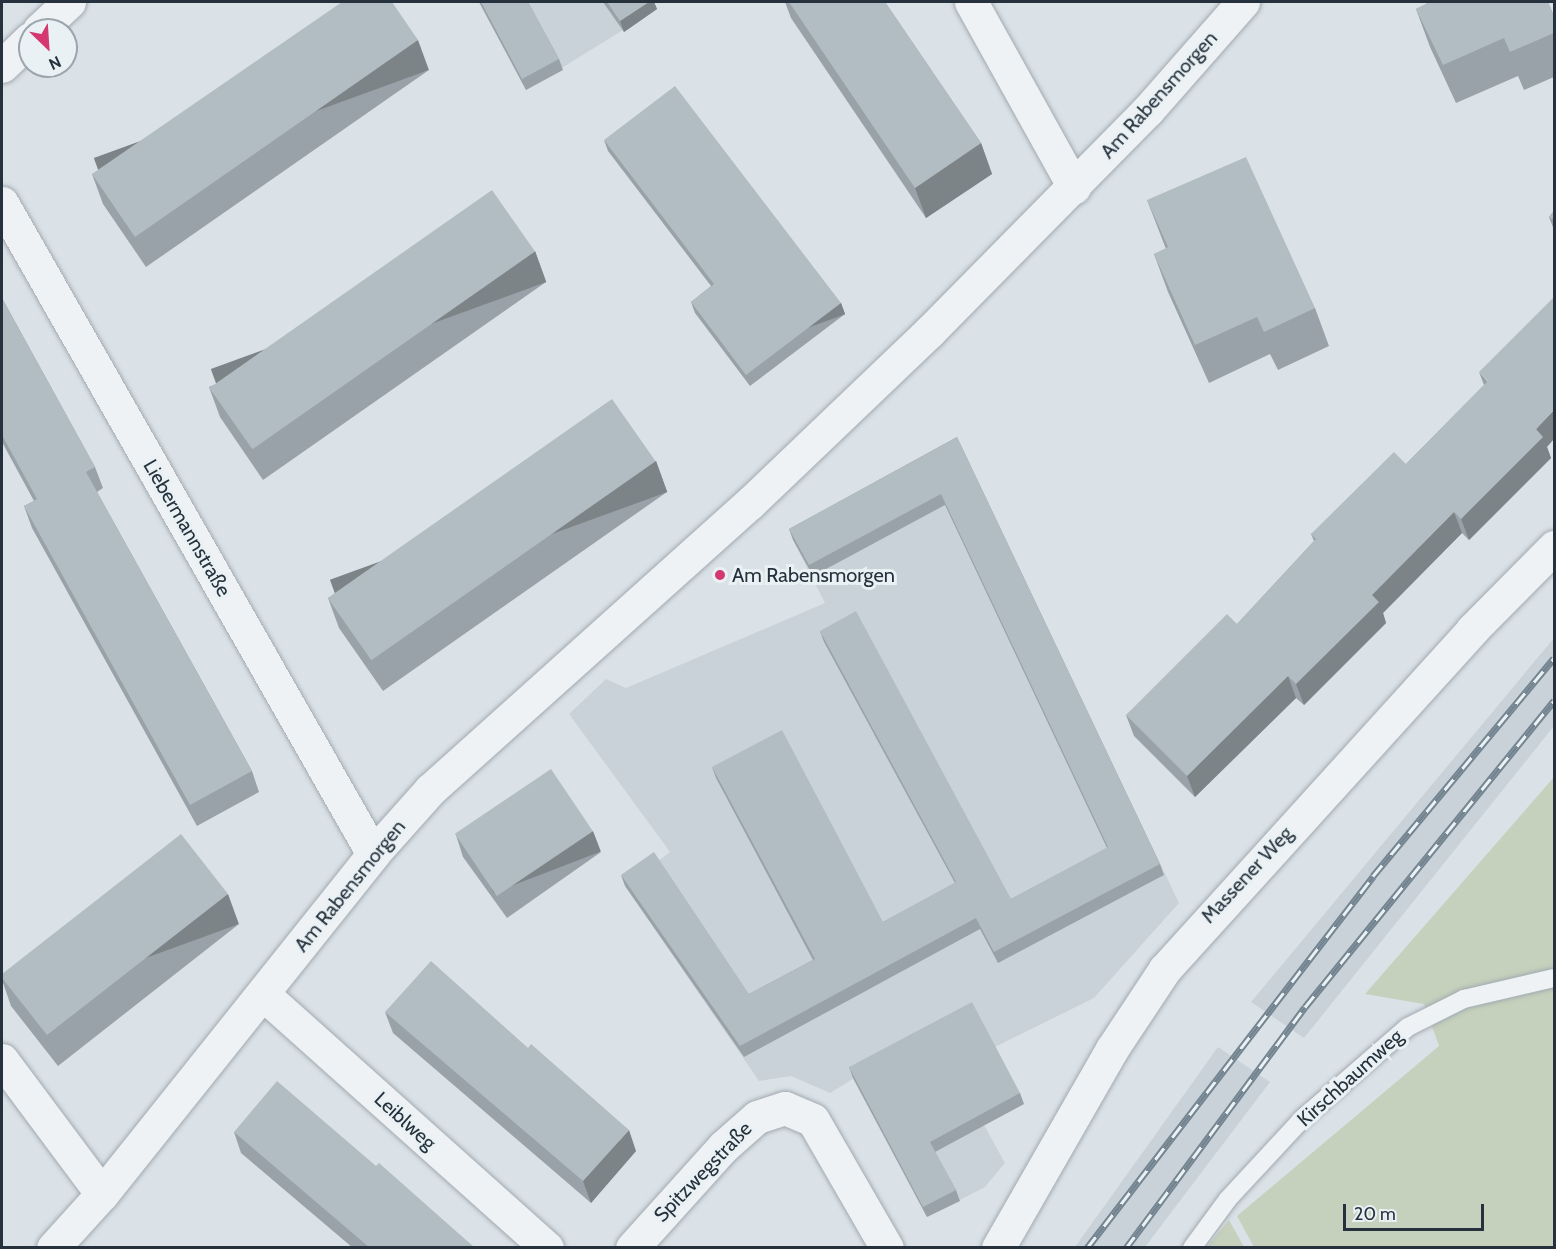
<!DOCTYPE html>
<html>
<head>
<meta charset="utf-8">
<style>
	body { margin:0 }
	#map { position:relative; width:1556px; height:1249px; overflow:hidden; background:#dbe2e7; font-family:Cabin,sans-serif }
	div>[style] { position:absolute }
	.built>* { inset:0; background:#c9d2d9 }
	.green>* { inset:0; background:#c5d1bc }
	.roads { filter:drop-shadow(0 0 2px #a1aab1) drop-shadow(0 0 2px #a1aab1) }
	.lane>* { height:18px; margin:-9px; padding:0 9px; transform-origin:9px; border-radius:9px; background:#eef2f5 }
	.street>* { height:33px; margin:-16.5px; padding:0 16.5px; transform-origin:16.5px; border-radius:16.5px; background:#eef2f5 }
	.rail>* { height:7px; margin-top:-3.5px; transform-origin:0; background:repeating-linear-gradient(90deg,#eaf1f4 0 14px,#748591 0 28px); box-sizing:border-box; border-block:2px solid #748591 }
	.wall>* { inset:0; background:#99a2a8 }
	.shaded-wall>* { inset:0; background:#7d8488; transform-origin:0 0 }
	.building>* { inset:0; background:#b2bcc3; transform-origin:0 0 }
	.dots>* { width:16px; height:16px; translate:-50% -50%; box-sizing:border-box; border:3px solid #eaf1f4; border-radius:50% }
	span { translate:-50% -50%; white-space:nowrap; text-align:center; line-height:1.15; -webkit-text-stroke:6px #eaf1f4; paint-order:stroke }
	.street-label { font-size:20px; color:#25323d }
	.poi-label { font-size:20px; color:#25323d }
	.left { translate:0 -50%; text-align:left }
	.frame { position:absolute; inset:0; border:3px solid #25323d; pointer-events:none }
	.north { position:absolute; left:18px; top:18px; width:60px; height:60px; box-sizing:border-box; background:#eaf1f4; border:2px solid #9ba5ab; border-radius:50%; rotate:155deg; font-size:16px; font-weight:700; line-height:24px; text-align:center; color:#25323d }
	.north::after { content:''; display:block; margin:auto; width:21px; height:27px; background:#d4386f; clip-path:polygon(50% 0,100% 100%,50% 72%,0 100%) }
	.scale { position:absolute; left:1343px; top:1204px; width:141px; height:27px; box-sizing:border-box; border:3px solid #25323d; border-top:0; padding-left:8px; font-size:18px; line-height:21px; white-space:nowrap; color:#25323d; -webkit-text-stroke:4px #eaf1f4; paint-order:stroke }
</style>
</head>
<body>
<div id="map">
	<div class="built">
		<i style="clip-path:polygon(479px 2px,652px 2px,657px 9px,526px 90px)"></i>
		<i style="clip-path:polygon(961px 447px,1179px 903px,1094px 998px,995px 1047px,1024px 1104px,984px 1125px,1005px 1163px,985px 1187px,927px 1217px,853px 1079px,830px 1093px,791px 1076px,759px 1081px,625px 886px,670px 852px,569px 714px,606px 679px,626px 688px,825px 603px,793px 540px)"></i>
		<i style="clip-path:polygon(1554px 638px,1554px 726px,1304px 1038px,1251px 1002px)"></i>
		<i style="clip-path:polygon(1218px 1047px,1270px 1082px,1145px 1247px,1075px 1247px)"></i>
	</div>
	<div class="green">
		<i style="clip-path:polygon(1554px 777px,1554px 1247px,1254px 1247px,1237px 1216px,1439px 1046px,1424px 1004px,1365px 994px)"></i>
		<i style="clip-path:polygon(1229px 1220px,1244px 1247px,1207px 1247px)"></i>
	</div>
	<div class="roads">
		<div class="lane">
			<i style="left:1192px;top:1248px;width:61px;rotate:-53.7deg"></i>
			<i style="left:1228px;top:1199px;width:109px;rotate:-47.2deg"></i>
			<i style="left:1302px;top:1119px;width:140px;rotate:-41deg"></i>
			<i style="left:1408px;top:1027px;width:63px;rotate:-26.6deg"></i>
			<i style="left:1464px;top:999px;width:92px;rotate:-13.1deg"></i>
		</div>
		<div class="street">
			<i style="left:971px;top:2px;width:212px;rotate:60.9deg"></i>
			<i style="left:39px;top:30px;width:41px;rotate:-43deg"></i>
			<i style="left:2px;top:66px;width:39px;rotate:-44deg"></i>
			<i style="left:2px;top:203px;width:749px;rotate:60.32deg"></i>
			<i style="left:263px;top:994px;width:381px;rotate:41.8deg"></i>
			<i style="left:2px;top:1060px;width:167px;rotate:53.3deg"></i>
			<i style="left:53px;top:1248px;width:73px;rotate:-47.8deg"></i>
			<i style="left:102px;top:1194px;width:435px;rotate:-51.4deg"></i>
			<i style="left:373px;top:854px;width:86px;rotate:-48.3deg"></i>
			<i style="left:430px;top:790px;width:430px;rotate:-41.9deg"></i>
			<i style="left:750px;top:503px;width:249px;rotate:-43.7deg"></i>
			<i style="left:930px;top:331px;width:310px;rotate:-45.4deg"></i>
			<i style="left:1148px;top:110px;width:144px;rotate:-48.7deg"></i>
			<i style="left:632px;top:1248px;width:136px;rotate:-48deg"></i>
			<i style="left:723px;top:1147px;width:45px;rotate:-41.4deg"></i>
			<i style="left:757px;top:1117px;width:29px;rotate:-18deg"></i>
			<i style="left:785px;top:1108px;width:30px;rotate:23deg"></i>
			<i style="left:813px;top:1120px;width:148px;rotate:60deg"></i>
			<i style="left:998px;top:1248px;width:229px;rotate:-60.2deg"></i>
			<i style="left:1112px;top:1049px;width:96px;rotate:-56.5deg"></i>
			<i style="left:1165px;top:969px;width:457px;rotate:-47.8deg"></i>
			<i style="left:1472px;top:630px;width:117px;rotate:-45.3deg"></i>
		</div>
	</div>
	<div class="rail">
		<i style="left:1087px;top:1248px;width:469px;rotate:-52.4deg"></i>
		<i style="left:1373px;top:876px;width:283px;rotate:-50.3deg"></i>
		<i style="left:1126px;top:1248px;width:300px;rotate:-53.4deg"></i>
		<i style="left:1305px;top:1007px;width:395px;rotate:-50.9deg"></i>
	</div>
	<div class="wall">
		<i style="clip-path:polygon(479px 2px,528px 2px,559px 59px,563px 70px,526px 90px)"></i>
		<i style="clip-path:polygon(603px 2px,654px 2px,657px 9px,624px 32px)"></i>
		<i style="clip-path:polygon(785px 2px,885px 2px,981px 143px,992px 174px,926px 218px,791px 18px)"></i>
		<i style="clip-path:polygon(1428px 2px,1548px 2px,1554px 16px,1554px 77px,1524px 90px,1518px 76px,1456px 103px,1430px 47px,1416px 9px,1428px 3px)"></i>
		<i style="clip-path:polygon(429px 70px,146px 267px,103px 204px,92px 174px)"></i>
		<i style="clip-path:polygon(604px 140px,841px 303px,845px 314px,750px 386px,695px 313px,691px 302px,711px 286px,608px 151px)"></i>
		<i style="clip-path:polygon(1147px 200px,1315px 308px,1329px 346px,1278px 370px,1270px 354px,1209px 383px,1168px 292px,1154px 254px,1166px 249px)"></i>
		<i style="clip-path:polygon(1554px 211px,1554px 230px,1549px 217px)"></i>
		<i style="clip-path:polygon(535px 251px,546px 282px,263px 480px,220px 417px,209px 387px)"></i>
		<i style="clip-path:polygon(2px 298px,95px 467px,103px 488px,97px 492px,252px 771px,259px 792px,197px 826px,32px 528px,24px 506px,34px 501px,2px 442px)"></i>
		<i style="clip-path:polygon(1479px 372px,1547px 447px,1551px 458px,1469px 540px,1462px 533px,1383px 613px,1386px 623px,1304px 705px,1296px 698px,1195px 797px,1134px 736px,1126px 715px,1237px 624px,1314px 541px,1311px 534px,1406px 464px,1484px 385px)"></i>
		<i style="clip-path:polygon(957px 437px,1160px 864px,1164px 875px,998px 963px,980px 929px,744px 1057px,625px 886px,621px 875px,749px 994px,813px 960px,716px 778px,712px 767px,883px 922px,955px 883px,824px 642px,820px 631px,1011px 899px,1107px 848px,945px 505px,813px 576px,793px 540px,789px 529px)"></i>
		<i style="clip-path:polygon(656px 461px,667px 492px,383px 691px,339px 628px,328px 598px)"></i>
		<i style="clip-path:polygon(456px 835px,601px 852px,507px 918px,463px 857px)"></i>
		<i style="clip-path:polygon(239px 924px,58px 1066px,11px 1006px,2px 980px,2px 974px)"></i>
		<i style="clip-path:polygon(385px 1012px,636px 1151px,591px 1203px,393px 1033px)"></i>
		<i style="clip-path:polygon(849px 1067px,1020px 1093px,1024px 1104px,935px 1152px,956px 1190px,960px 1201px,927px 1217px,853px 1078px)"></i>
		<i style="clip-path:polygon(234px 1132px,376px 1166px,475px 1248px,353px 1248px,241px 1153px)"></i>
	</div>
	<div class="shaded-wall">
		<i style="clip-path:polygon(649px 2px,654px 2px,657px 9px,624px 32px,620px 21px)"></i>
		<i style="left:418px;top:40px;width:32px;height:345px;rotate:70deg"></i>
		<i style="clip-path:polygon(981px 143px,992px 174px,926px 218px,915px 188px)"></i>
		<i style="left:535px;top:251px;width:33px;height:345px;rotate:70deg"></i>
		<i style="left:841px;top:303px;width:12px;height:119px;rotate:70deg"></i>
		<i style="clip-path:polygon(1554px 410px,1554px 439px,1547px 447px,1551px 458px,1469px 540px,1461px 519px,1536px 429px)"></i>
		<i style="left:656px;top:461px;width:33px;height:347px;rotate:70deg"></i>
		<i style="clip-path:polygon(1454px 512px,1462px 533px,1383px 613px,1386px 623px,1304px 705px,1296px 684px,1372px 595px)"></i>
		<i style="clip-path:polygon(1288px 676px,1296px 698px,1195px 797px,1187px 776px)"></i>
		<i style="left:593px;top:831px;width:22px;height:115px;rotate:69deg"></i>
		<i style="left:228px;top:894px;width:32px;height:229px;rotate:70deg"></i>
		<i style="clip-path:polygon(629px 1130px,636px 1151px,591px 1203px,583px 1181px)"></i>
	</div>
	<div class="building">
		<i style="clip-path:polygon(342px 2px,392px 2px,418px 40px,135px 237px,92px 174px)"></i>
		<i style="clip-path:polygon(481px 2px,528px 2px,559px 59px,522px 79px)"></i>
		<i style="clip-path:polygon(607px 2px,649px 2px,620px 21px)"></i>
		<i style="clip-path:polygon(789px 2px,885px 2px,981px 143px,915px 188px)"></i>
		<i style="clip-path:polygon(1431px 2px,1548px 2px,1554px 16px,1554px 33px,1510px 52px,1504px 38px,1443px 65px,1416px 9px)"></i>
		<i style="clip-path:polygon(675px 86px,841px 303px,746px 375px,691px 302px,714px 284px,604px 140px)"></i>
		<i style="clip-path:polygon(1246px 157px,1315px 308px,1264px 332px,1257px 317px,1195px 345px,1154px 254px,1168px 247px,1147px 200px)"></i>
		<i style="left:492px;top:190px;width:75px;height:345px;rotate:55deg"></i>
		<i style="clip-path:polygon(1554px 211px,1554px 218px,1551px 219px,1549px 217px)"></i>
		<i style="clip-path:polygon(1554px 297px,1554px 410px,1536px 429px,1543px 437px,1461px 519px,1454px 512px,1372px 595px,1379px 602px,1296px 684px,1288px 676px,1187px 776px,1126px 715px,1227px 614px,1237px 624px,1316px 539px,1311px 534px,1394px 452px,1406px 464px,1488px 381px,1479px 372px)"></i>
		<i style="clip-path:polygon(2px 298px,95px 467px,86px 472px,252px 771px,190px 805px,24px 506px,37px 499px,2px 435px)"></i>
		<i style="left:612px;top:399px;width:76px;height:347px;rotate:55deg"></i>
		<i style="clip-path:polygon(957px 437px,1160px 864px,994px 952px,976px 918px,740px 1046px,621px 875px,654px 852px,749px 994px,815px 959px,712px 767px,782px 730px,883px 922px,956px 882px,820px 631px,856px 611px,1011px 899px,1108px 847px,941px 494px,809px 565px,789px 529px)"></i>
		<i style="left:551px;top:769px;width:75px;height:116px;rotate:56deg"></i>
		<i style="clip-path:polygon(181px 834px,228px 894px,47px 1035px,2px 978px,2px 974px)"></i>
		<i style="clip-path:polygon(431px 961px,528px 1048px,531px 1044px,629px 1130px,583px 1181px,385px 1012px)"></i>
		<i style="clip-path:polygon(972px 1002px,1020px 1093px,930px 1142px,956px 1190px,923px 1207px,849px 1067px)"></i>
		<i style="clip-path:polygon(277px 1081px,376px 1166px,379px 1163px,475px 1248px,370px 1248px,234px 1132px)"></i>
	</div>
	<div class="dots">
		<i style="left:720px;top:575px;background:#d4386f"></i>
	</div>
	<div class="street-label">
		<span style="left:1159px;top:95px;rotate:-48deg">Am Rabensmorgen</span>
		<span style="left:187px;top:528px;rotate:60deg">Liebermannstraße</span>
		<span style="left:1247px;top:875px;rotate:-47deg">Massener Weg</span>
		<span style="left:350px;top:886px;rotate:-51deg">Am Rabensmorgen</span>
		<span style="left:1350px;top:1078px;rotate:-42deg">Kirschbaumweg</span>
		<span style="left:405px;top:1121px;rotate:42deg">Leiblweg</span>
		<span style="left:703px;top:1172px;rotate:-46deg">Spitzwegstraße</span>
	</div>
	<div class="poi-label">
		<span class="left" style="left:732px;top:575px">Am Rabensmorgen</span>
	</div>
	<div class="frame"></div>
	<div class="north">N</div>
	<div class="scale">20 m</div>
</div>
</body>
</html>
